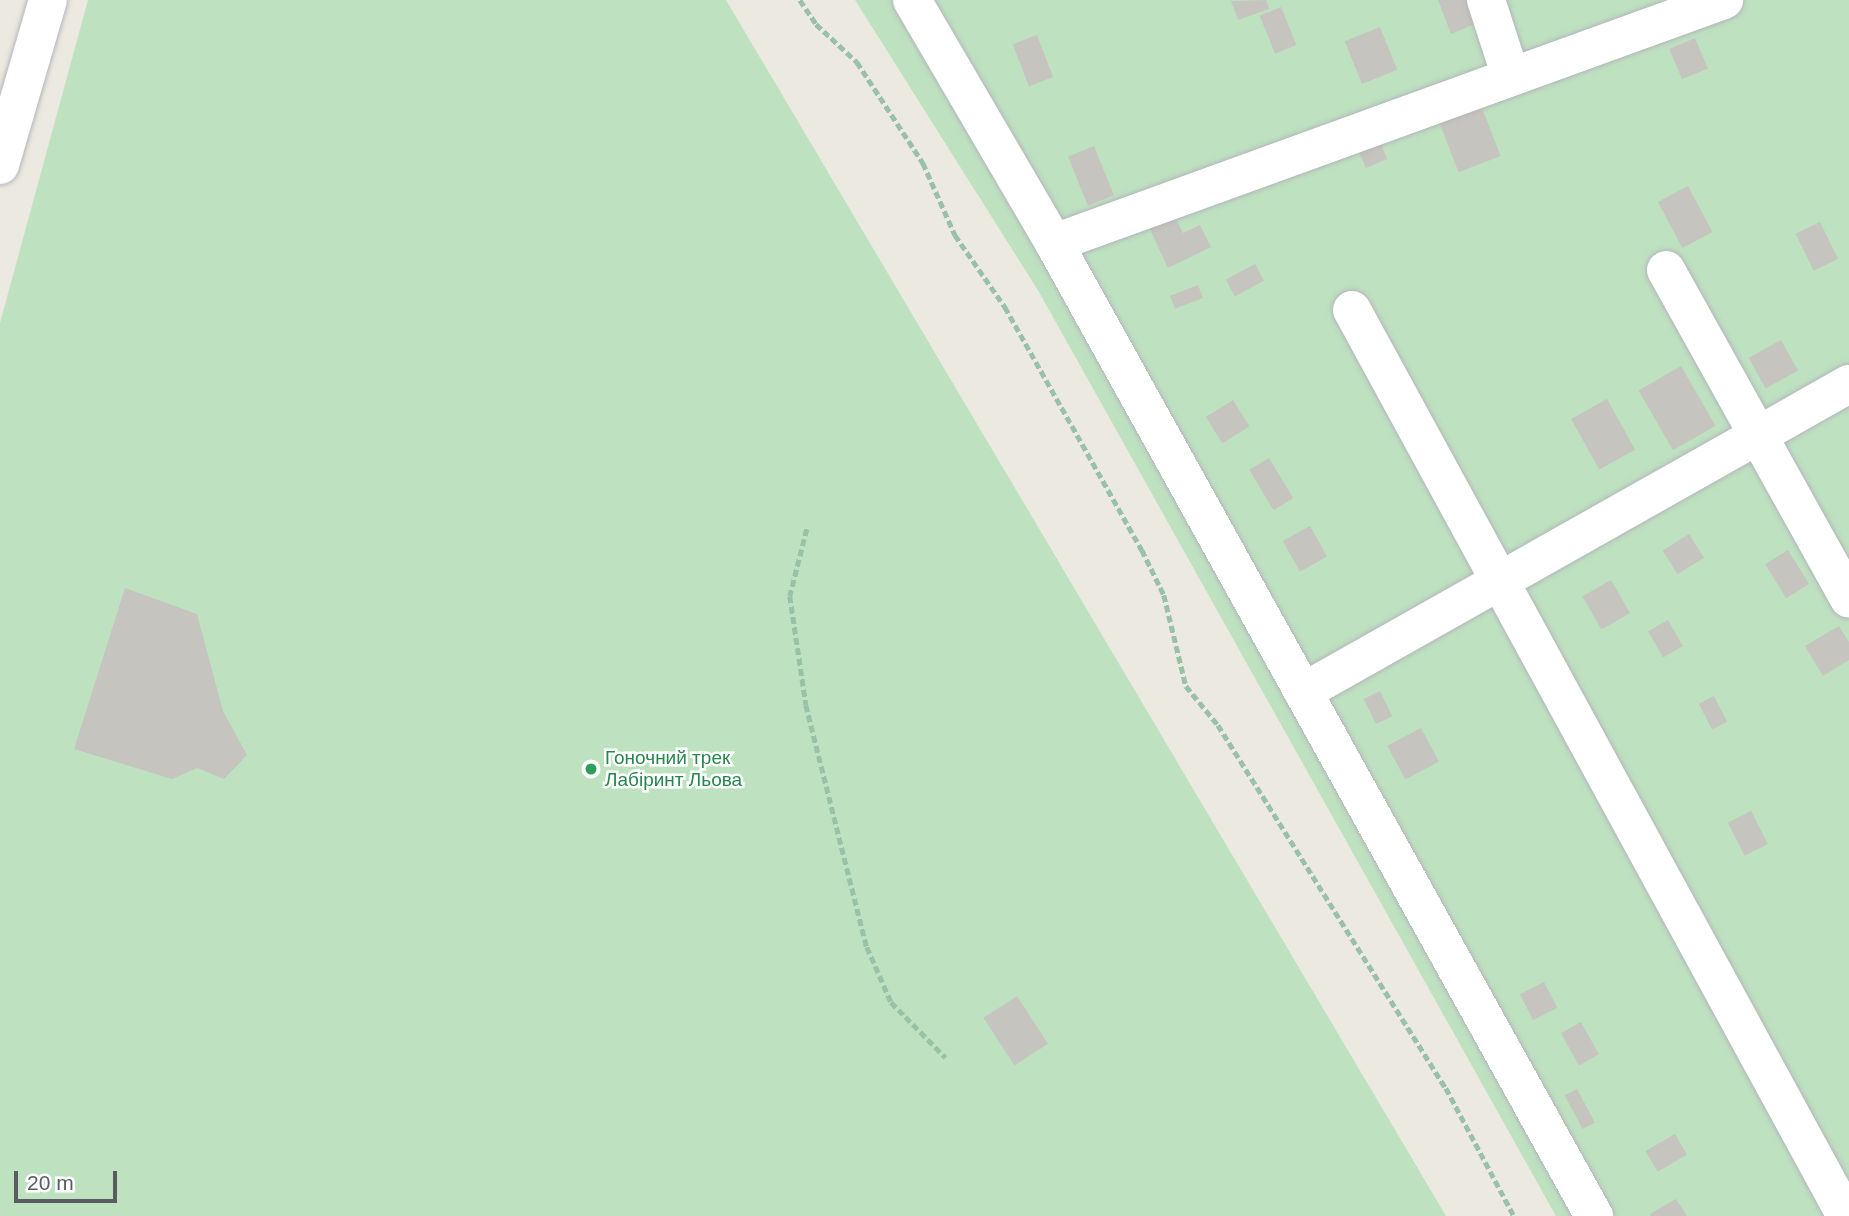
<!DOCTYPE html>
<html>
<head>
<meta charset="utf-8">
<style>
	body { margin:0 }
	#map { position:relative; width:1849px; height:1216px; overflow:hidden; background:#ebe9e0; font-family:Helvetica,sans-serif }
	div>[style] { position:absolute }
	.green>* { inset:0; background:#bee1c0 }
	.building>* { inset:0; background:#c6c4be; transform-origin:0 0 }
	.path>* { height:4.5px; margin-top:-2.25px; transform-origin:0; background:repeating-linear-gradient(90deg,#98c1a6 0 7px,transparent 0 10.5px) }
	.roads { filter:drop-shadow(0 0 2px #b3b6ba) drop-shadow(0 0 2px #b3b6ba) }
	.minor>* { height:38px; margin:-19px; padding:0 19px; transform-origin:19px; border-radius:19px; background:#fff }
	.dots>* { width:19px; height:19px; translate:-50% -50%; box-sizing:border-box; border:4px solid #fff; border-radius:50% }
	span { translate:-50% -50%; white-space:nowrap; text-align:center; line-height:1.15; -webkit-text-stroke:5px #fff; paint-order:stroke }
	.leisure-label { font-size:19px; color:#27864d }
	.left { translate:0 -50%; text-align:left }
	.scale { position:absolute; left:14px; top:1171px; width:103px; height:32px; box-sizing:border-box; border:4px solid #595c60; border-top:0; padding-left:9px; font-size:21px; line-height:24px; white-space:nowrap; color:#595c60; -webkit-text-stroke:5px #fff; paint-order:stroke }
</style>
</head>
<body>
<div id="map">
	<div class="green">
		<i style="clip-path:polygon(88px 0,726px 0,1446px 1216px,0 1216px,0 323px)"></i>
		<i style="clip-path:polygon(855px 0,1849px 0,1849px 1216px,1556px 1216px,1039px 292px)"></i>
	</div>
	<div class="building">
		<i style="clip-path:polygon(1266px 0,1269px 9px,1238px 20px,1231px 1px)"></i>
		<i style="clip-path:polygon(1438px 0,1473px 0,1482px 21px,1451px 34px)"></i>
		<i style="left:1281px;top:7px;width:41px;height:23px;rotate:68deg"></i>
		<i style="left:1380px;top:27px;width:46px;height:38px;rotate:68deg"></i>
		<i style="left:1037px;top:35px;width:45px;height:26px;rotate:69deg"></i>
		<i style="left:1695px;top:38px;width:33px;height:28px;rotate:67deg"></i>
		<i style="left:1479px;top:100px;width:60px;height:45px;rotate:69deg"></i>
		<i style="left:1377px;top:135px;width:26px;height:23px;rotate:67deg"></i>
		<i style="left:1094px;top:146px;width:53px;height:28px;rotate:68deg"></i>
		<i style="left:1688px;top:186px;width:52px;height:34px;rotate:62deg"></i>
		<i style="clip-path:polygon(1173px 213px,1183px 233px,1200px 225px,1211px 247px,1168px 268px,1148px 225px)"></i>
		<i style="left:1820px;top:222px;width:41px;height:27px;rotate:64deg"></i>
		<i style="left:1255px;top:264px;width:19px;height:33px;rotate:62deg"></i>
		<i style="left:1198px;top:285px;width:14px;height:30px;rotate:69deg"></i>
		<i style="left:1781px;top:340px;width:35px;height:37px;rotate:61deg"></i>
		<i style="left:1681px;top:366px;width:69px;height:49px;rotate:60deg"></i>
		<i style="left:1607px;top:399px;width:58px;height:41px;rotate:61deg"></i>
		<i style="left:1233px;top:400px;width:31px;height:32px;rotate:58deg"></i>
		<i style="left:1269px;top:458px;width:47px;height:23px;rotate:59deg"></i>
		<i style="left:1310px;top:526px;width:35px;height:31px;rotate:61deg"></i>
		<i style="left:1689px;top:534px;width:28px;height:31px;rotate:58deg"></i>
		<i style="left:1788px;top:550px;width:40px;height:27px;rotate:58deg"></i>
		<i style="left:1611px;top:580px;width:38px;height:33px;rotate:60deg"></i>
		<i style="clip-path:polygon(125px 588px,197px 614px,223px 711px,247px 755px,224px 779px,197px 768px,172px 779px,74px 749px)"></i>
		<i style="left:1668px;top:620px;width:30px;height:23px;rotate:60deg"></i>
		<i style="clip-path:polygon(1839px 626px,1849px 642px,1849px 660px,1823px 676px,1805px 646px)"></i>
		<i style="left:1380px;top:691px;width:28px;height:18px;rotate:64deg"></i>
		<i style="left:1714px;top:696px;width:29px;height:17px;rotate:63deg"></i>
		<i style="left:1421px;top:728px;width:38px;height:38px;rotate:62deg"></i>
		<i style="left:1751px;top:811px;width:37px;height:26px;rotate:63deg"></i>
		<i style="left:1544px;top:982px;width:29px;height:27px;rotate:63deg"></i>
		<i style="left:1017px;top:996px;width:57px;height:40px;rotate:57deg"></i>
		<i style="left:1581px;top:1022px;width:37px;height:23px;rotate:61deg"></i>
		<i style="left:1577px;top:1089px;width:38px;height:14px;rotate:62deg"></i>
		<i style="left:1675px;top:1134px;width:24px;height:34px;rotate:60deg"></i>
		<i style="clip-path:polygon(1676px 1199px,1687px 1216px,1651px 1216px,1650px 1214px)"></i>
	</div>
	<div class="path">
		<i style="left:800px;top:0;width:29px;rotate:56deg"></i>
		<i style="left:816px;top:24px;width:56px;rotate:42.8deg"></i>
		<i style="left:857px;top:62px;width:121px;rotate:56.8deg"></i>
		<i style="left:923px;top:163px;width:79px;rotate:66deg"></i>
		<i style="left:955px;top:235px;width:88px;rotate:55.2deg"></i>
		<i style="left:1005px;top:307px;width:279px;rotate:60.6deg"></i>
		<i style="left:1142px;top:550px;width:50px;rotate:63.9deg"></i>
		<i style="left:1164px;top:595px;width:94px;rotate:76.4deg"></i>
		<i style="left:1186px;top:686px;width:50px;rotate:50.6deg"></i>
		<i style="left:1218px;top:725px;width:429px;rotate:57.9deg"></i>
		<i style="left:1446px;top:1088px;width:145px;rotate:62deg"></i>
		<i style="left:807px;top:529px;width:69px;rotate:104.2deg"></i>
		<i style="left:790px;top:596px;width:110px;rotate:81.6deg"></i>
		<i style="left:806px;top:705px;width:250px;rotate:75.9deg"></i>
		<i style="left:867px;top:947px;width:60px;rotate:66.4deg"></i>
		<i style="left:891px;top:1002px;width:78px;rotate:45.5deg"></i>
	</div>
	<div class="roads">
		<div class="minor">
			<i style="left:912px;top:0;width:281px;rotate:59.7deg"></i>
			<i style="left:1054px;top:243px;width:1113px;rotate:60.97deg"></i>
			<i style="left:1486px;top:0;width:81px;rotate:72deg"></i>
			<i style="left:0;top:165px;width:172px;rotate:-73.8deg"></i>
			<i style="left:1054px;top:243px;width:713px;rotate:-19.94deg"></i>
			<i style="left:1666px;top:270px;width:376px;rotate:60.9deg"></i>
			<i style="left:1352px;top:310px;width:1032px;rotate:61.4deg"></i>
			<i style="left:1303px;top:692px;width:627px;rotate:-29.43deg"></i>
		</div>
	</div>
	<div class="dots">
		<i style="left:591px;top:769px;background:#2e9e5b"></i>
	</div>
	<div class="leisure-label">
		<span class="left" style="left:605px;top:769px">Гоночний трек<br>Лабіринт Льова</span>
	</div>
	<div class="scale">20 m</div>
</div>
</body>
</html>
